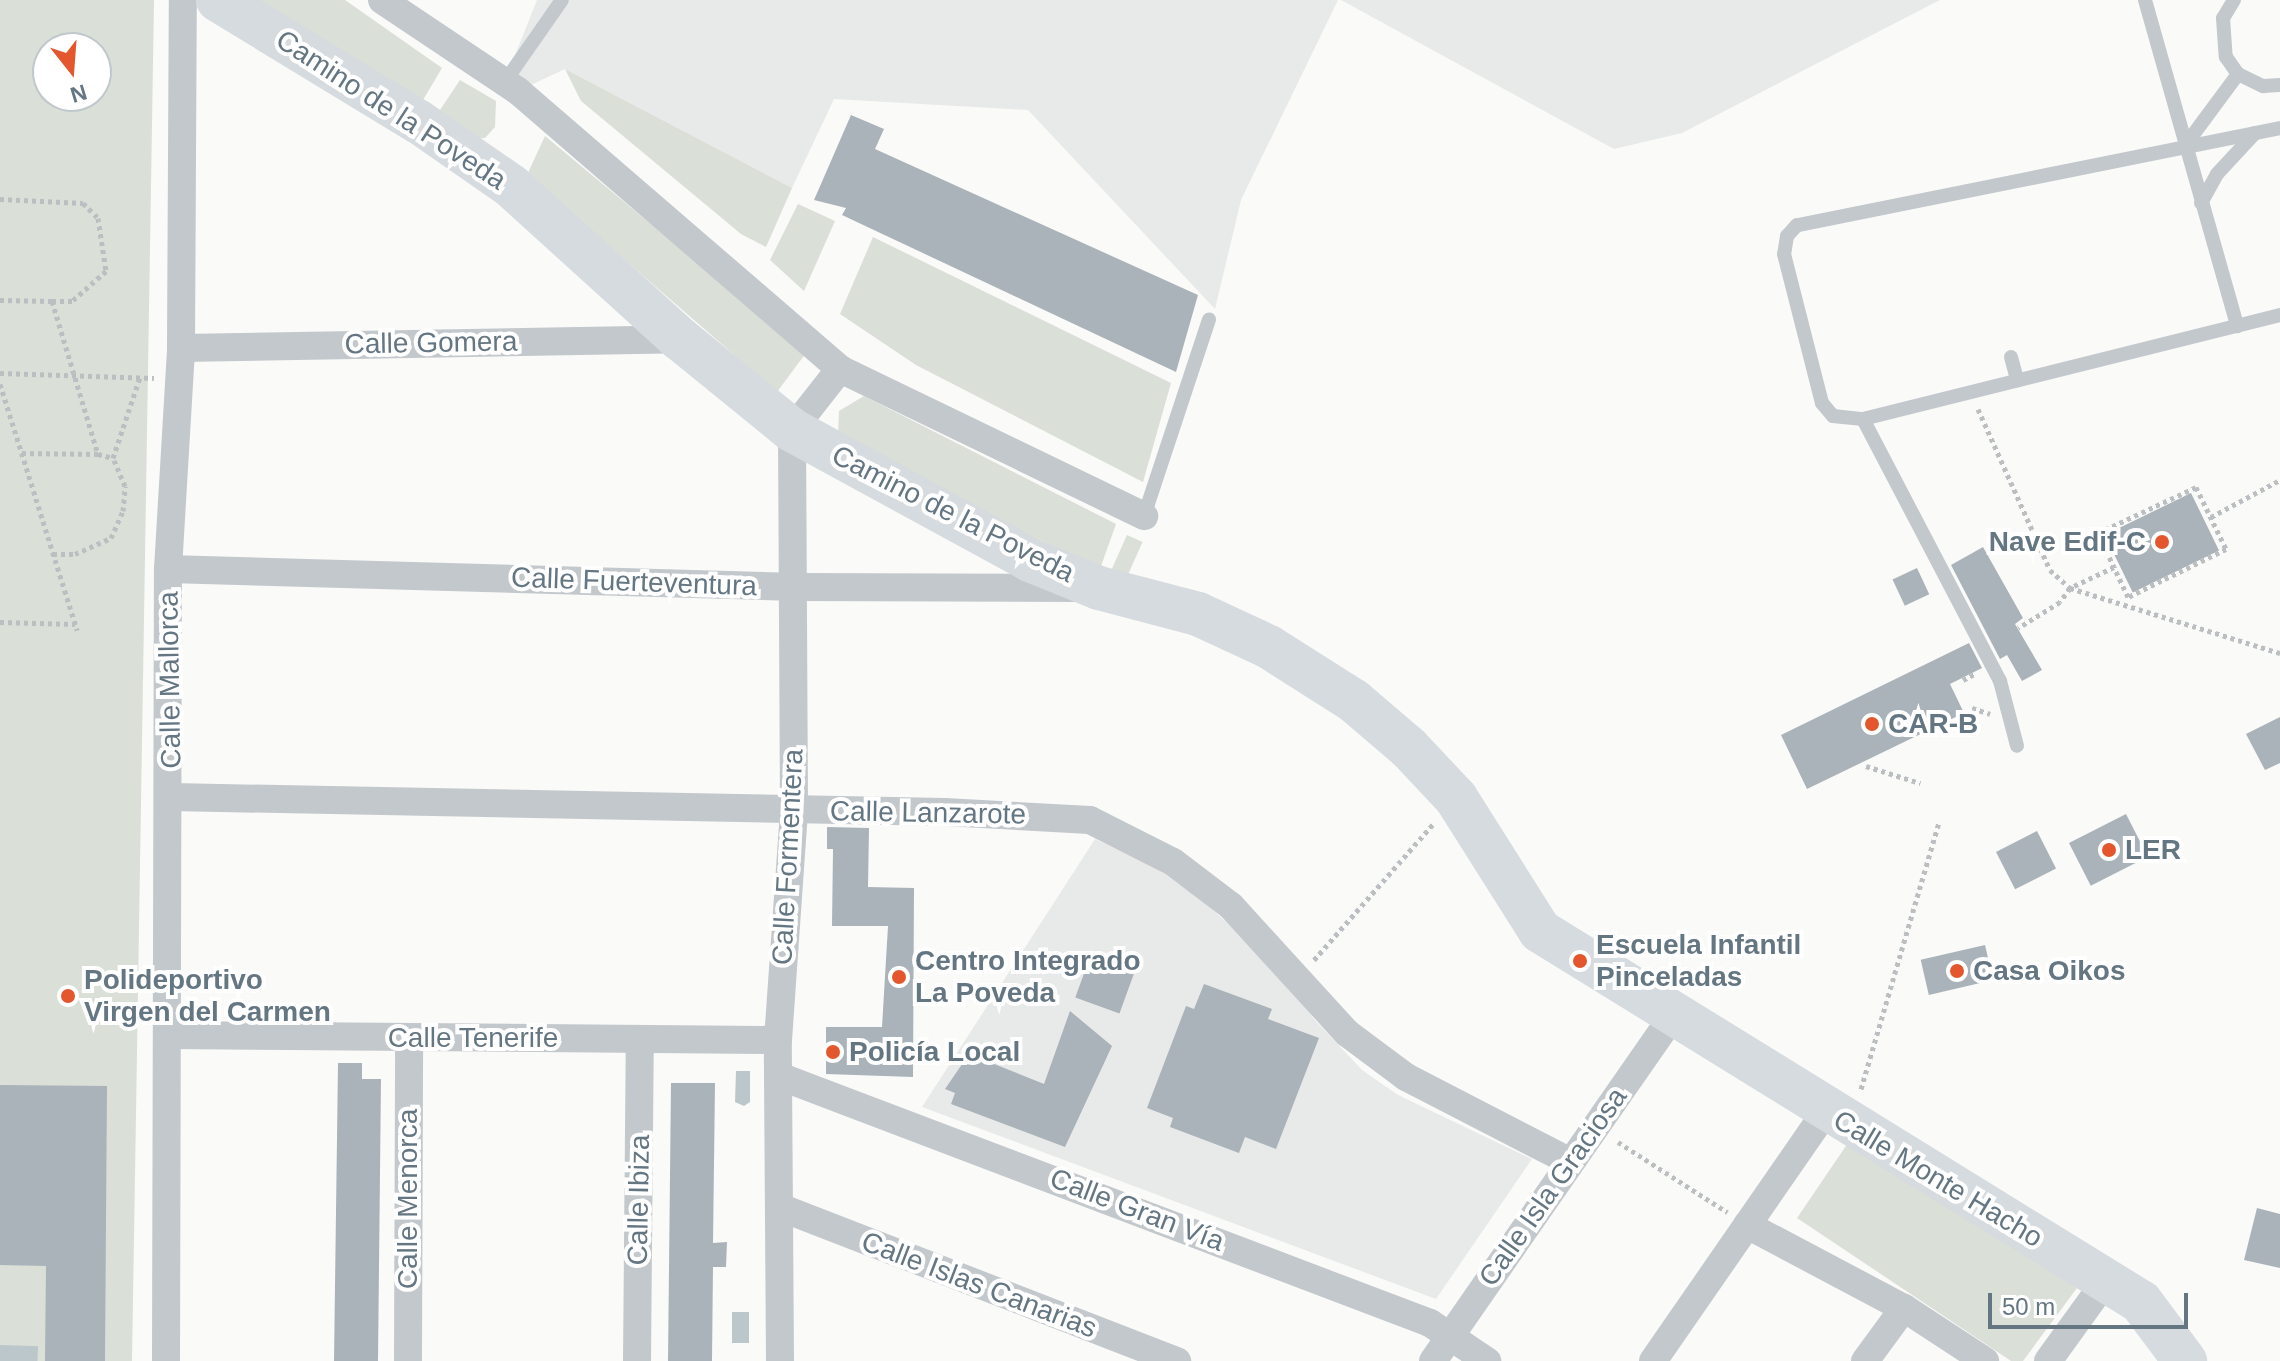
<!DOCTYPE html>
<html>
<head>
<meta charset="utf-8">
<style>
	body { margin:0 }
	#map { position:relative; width:2280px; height:1361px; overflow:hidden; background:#fafaf8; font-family:Helvetica,sans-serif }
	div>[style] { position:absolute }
	.built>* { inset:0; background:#e8e9e9 }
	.green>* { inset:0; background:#dadfd7; transform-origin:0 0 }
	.water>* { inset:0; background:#bbc7cb; transform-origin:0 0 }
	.building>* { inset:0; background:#aab3b9; transform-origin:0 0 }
	.path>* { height:5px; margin-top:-2.5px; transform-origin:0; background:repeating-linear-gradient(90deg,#bbbfc2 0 4px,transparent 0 8px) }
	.service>* { height:14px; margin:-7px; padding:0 7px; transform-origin:7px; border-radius:7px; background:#c3c8cc }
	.minor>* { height:28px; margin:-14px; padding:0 14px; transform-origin:14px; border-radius:14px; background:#c3c8cc }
	.primary>* { height:44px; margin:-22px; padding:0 22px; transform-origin:22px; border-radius:22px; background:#d6dbdf }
	.dots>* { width:22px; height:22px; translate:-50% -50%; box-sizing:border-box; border:4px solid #fff; border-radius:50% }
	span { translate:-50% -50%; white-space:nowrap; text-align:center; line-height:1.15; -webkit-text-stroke:8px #fff; paint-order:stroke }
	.street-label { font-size:28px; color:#657683 }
	.poi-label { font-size:28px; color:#657683; font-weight:700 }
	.right { translate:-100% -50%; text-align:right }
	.left { translate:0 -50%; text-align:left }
	.north { position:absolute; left:32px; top:32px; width:80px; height:80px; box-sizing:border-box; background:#fff; border:2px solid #c1c8cd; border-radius:50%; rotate:163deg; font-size:22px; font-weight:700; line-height:32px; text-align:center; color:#657683 }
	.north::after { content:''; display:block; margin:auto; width:28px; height:36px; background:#e4572e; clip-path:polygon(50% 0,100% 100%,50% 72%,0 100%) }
	.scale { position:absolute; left:1988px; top:1293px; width:200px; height:36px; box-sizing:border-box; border:4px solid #657683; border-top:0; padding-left:10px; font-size:24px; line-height:28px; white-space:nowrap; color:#657683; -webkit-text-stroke:6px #fff; paint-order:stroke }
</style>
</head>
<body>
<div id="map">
	<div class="built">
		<i style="clip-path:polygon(537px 0,1338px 0,1241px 200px,1215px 309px,1028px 110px,834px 99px,792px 188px,565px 69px,518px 91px,504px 83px)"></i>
		<i style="clip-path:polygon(1341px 0,1940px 0,1682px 133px,1614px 149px)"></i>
		<i style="clip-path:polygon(1095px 839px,1155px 867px,1204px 902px,1281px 971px,1314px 1019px,1362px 1070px,1398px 1095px,1532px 1159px,1436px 1299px,922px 1107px)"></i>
	</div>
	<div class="green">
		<i style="clip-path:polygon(evenodd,0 0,154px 0,132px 1361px,0 1361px,0 0,48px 48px,96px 48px,96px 96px,48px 96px,48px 48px)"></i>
		<i style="clip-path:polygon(255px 0,345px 0,442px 68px,417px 110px)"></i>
		<i style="clip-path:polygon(565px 69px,792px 188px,766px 247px,741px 234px,581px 101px)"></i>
		<i style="clip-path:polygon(460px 80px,496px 101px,495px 127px,485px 138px,467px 139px,434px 119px)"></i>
		<i style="clip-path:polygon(545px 136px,806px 353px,777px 392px,527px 175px)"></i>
		<i style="clip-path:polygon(798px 204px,835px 221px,804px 291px,770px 260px)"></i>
		<i style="clip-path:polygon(873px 237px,1171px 383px,1143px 482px,916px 365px,840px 314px)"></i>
		<i style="clip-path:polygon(864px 396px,1116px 524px,1100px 569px,905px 475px,838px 435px,839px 411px)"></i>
		<i style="left:1127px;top:535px;width:17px;height:40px;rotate:24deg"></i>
		<i style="clip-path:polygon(1850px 1140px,2077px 1288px,2023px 1361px,2011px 1361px,1797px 1218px)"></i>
	</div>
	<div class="water">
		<i style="clip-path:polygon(736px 1071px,750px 1071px,750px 1102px,744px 1106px,735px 1102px)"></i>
		<i style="left:732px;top:1312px;width:17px;height:31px"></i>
		<i style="left:0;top:1345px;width:38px;height:16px;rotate:2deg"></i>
	</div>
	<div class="building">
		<i style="clip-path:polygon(851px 115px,884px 129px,875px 149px,1198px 295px,1176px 372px,842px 215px,846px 208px,814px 200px)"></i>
		<i style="left:2191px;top:493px;width:64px;height:96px;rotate:64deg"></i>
		<i style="clip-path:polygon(1983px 547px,2023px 618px,2015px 624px,2042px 670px,2022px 681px,2007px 655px,2000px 659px,1951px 565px)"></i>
		<i style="left:1917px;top:568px;width:29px;height:27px;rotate:65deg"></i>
		<i style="clip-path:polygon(1969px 643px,1982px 668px,1950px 684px,1964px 713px,1807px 789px,1781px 735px)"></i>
		<i style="clip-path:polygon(2280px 717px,2280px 763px,2265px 770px,2246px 734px)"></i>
		<i style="left:2126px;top:814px;width:48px;height:64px;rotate:63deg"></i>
		<i style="clip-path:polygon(827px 827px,869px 828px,868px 887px,914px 888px,913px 1077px,826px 1074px,826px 1027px,882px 1027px,888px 926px,832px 926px,833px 849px,827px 849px)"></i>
		<i style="left:2037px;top:831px;width:42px;height:46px;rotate:63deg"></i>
		<i style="left:1985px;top:945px;width:36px;height:66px;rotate:77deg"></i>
		<i style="left:1090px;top:957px;width:47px;height:43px;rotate:20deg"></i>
		<i style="clip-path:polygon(1204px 984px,1272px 1009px,1268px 1019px,1319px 1038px,1276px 1149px,1245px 1137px,1239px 1153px,1170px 1127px,1173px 1118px,1147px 1108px,1186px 1006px,1194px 1009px)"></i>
		<i style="clip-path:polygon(1070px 1011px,1112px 1046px,1065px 1147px,951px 1104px,955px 1093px,945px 1089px,969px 1054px,1044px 1084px)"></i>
		<i style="clip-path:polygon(338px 1063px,362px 1063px,362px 1079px,381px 1079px,378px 1361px,334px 1361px)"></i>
		<i style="clip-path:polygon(671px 1083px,715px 1083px,713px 1243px,727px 1242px,726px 1267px,713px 1267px,712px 1361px,668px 1361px)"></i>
		<i style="clip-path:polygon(0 1085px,107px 1086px,105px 1361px,45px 1361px,46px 1266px,0 1265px)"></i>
		<i style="clip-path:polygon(2257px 1208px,2280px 1214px,2280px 1268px,2244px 1260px)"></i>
	</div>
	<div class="path">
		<i style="left:0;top:199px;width:83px;rotate:2.8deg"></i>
		<i style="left:83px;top:203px;width:21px;rotate:45deg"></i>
		<i style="left:98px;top:218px;width:54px;rotate:81.4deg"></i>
		<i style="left:106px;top:271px;width:45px;rotate:138.6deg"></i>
		<i style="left:72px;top:301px;width:20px;rotate:180deg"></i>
		<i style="left:0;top:300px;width:52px;rotate:1.1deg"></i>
		<i style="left:52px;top:301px;width:160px;rotate:73.3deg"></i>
		<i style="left:98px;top:454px;width:77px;rotate:-179.3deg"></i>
		<i style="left:0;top:373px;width:154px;rotate:1.9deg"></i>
		<i style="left:0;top:384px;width:258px;rotate:72.6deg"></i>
		<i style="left:1978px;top:409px;width:176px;rotate:65.9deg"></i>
		<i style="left:2050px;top:570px;width:27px;rotate:42deg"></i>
		<i style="left:2070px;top:588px;width:17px;rotate:126deg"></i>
		<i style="left:2060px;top:602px;width:49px;rotate:148.2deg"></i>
		<i style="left:98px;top:454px;width:16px;rotate:15deg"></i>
		<i style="left:113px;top:458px;width:85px;rotate:-71.6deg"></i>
		<i style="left:2196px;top:487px;width:69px;rotate:64.2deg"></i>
		<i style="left:2226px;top:549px;width:109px;rotate:153.9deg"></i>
		<i style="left:2128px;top:597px;width:71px;rotate:-115.1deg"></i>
		<i style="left:2098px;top:533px;width:108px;rotate:-25.1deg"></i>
		<i style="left:2211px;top:517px;width:78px;rotate:-28.2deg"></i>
		<i style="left:53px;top:554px;width:22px"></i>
		<i style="left:75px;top:554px;width:39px;rotate:-24deg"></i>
		<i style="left:111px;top:538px;width:30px;rotate:-66deg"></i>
		<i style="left:123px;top:511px;width:25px;rotate:-85deg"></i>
		<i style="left:125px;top:486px;width:30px;rotate:-113deg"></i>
		<i style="left:2114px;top:567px;width:49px;rotate:154.5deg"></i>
		<i style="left:2070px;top:588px;width:220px;rotate:17.2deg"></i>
		<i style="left:0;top:622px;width:75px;rotate:1.5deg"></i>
		<i style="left:1963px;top:680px;width:15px;rotate:-28deg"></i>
		<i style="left:1972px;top:708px;width:19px;rotate:18deg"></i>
		<i style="left:1866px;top:766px;width:57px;rotate:17.5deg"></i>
		<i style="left:1314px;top:960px;width:182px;rotate:-48.8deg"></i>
		<i style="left:1861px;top:1089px;width:278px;rotate:-73.7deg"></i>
		<i style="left:1618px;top:1142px;width:130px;rotate:32.7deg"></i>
	</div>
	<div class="service">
		<i style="left:2145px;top:0;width:339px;rotate:74.2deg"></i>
		<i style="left:2234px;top:0;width:21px;rotate:121deg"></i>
		<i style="left:2223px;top:18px;width:39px;rotate:86deg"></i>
		<i style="left:2226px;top:57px;width:21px;rotate:55deg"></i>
		<i style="left:2238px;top:74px;width:28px;rotate:26deg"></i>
		<i style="left:2263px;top:86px;width:17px;rotate:-3deg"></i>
		<i style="left:504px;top:83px;width:101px;rotate:-55.1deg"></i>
		<i style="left:2280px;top:128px;width:493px;rotate:168.6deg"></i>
		<i style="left:1797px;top:225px;width:15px;rotate:132deg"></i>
		<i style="left:1787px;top:236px;width:18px;rotate:99deg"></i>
		<i style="left:1784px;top:254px;width:154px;rotate:75.7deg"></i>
		<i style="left:1822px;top:403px;width:17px;rotate:50deg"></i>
		<i style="left:1833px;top:416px;width:30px;rotate:6deg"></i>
		<i style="left:1863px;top:419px;width:430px;rotate:-14deg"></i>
		<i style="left:2184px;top:147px;width:91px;rotate:-53.5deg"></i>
		<i style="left:2201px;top:203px;width:33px;rotate:-61deg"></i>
		<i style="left:2217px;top:174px;width:56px;rotate:-47.2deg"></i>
		<i style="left:2011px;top:357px;width:24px;rotate:75deg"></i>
		<i style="left:1863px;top:419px;width:296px;rotate:62.4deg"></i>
		<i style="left:2000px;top:681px;width:67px;rotate:75.3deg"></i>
		<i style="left:1144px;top:516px;width:207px;rotate:-71.7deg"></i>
	</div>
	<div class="minor">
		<i style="left:382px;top:0;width:164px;rotate:33.8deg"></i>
		<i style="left:518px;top:91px;width:425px;rotate:40.8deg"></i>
		<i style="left:840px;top:369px;width:338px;rotate:25.8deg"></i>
		<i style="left:181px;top:348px;width:499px;rotate:-1deg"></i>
		<i style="left:168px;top:569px;width:628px;rotate:1.64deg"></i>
		<i style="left:796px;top:587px;width:283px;rotate:0.2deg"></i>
		<i style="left:171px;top:797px;width:774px;rotate:1.11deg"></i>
		<i style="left:945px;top:812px;width:145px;rotate:3.2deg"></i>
		<i style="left:1090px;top:820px;width:93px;rotate:26.8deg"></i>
		<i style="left:1173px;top:862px;width:73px;rotate:37.2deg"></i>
		<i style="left:1231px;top:906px;width:172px;rotate:47.6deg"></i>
		<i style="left:1347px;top:1033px;width:74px;rotate:36.7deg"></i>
		<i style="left:1406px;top:1077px;width:183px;rotate:27.3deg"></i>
		<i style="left:168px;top:1035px;width:610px;rotate:0.47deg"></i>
		<i style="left:779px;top:1076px;width:696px;rotate:20.78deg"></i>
		<i style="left:1430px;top:1323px;width:69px;rotate:33.7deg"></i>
		<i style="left:782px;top:1208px;width:424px;rotate:21.2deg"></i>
		<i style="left:1747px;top:1225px;width:178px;rotate:27.9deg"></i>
		<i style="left:1904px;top:1308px;width:97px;rotate:33.2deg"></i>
		<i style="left:166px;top:1361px;width:792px;rotate:-89.86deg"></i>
		<i style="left:168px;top:569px;width:221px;rotate:-86.6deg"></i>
		<i style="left:181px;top:348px;width:348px;rotate:-89.7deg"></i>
		<i style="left:408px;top:1361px;width:324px;rotate:-89.8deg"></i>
		<i style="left:637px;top:1361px;width:322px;rotate:-89.5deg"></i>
		<i style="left:780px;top:1361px;width:321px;rotate:-90.4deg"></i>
		<i style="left:778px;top:1040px;width:231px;rotate:-86deg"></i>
		<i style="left:794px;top:810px;width:380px;rotate:-90.3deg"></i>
		<i style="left:792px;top:430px;width:78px;rotate:-51.8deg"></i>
		<i style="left:1433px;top:1361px;width:422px;rotate:-55.2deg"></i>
		<i style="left:1653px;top:1361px;width:304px;rotate:-55.3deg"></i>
		<i style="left:1865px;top:1361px;width:66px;rotate:-53.7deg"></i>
		<i style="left:2048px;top:1361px;width:97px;rotate:-54.2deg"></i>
	</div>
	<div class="primary">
		<i style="left:218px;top:0;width:235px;rotate:31.3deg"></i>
		<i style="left:419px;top:122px;width:112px;rotate:34.8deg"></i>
		<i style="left:511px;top:186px;width:228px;rotate:42.2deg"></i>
		<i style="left:680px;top:339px;width:144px;rotate:39.1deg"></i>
		<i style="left:792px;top:430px;width:271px;rotate:28.6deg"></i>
		<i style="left:1030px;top:560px;width:74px;rotate:22.1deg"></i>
		<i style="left:1099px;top:588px;width:102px;rotate:14.7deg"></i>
		<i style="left:1198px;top:614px;width:78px;rotate:24.9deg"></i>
		<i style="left:1269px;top:647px;width:101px;rotate:32.4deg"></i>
		<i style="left:1354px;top:701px;width:72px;rotate:40.5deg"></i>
		<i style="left:1409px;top:748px;width:69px;rotate:46.8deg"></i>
		<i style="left:1456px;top:798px;width:157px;rotate:57.7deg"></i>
		<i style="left:1540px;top:931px;width:706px;rotate:31.69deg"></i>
		<i style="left:2141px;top:1302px;width:74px;rotate:53.3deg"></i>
	</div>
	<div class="dots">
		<i style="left:2162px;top:542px;background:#e4572e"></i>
		<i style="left:1872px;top:724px;background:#e4572e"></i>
		<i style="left:2109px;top:850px;background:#e4572e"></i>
		<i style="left:1580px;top:961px;background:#e4572e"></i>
		<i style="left:1957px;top:971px;background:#e4572e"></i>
		<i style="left:899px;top:977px;background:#e4572e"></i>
		<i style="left:68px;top:996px;background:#e4572e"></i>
		<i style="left:833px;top:1052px;background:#e4572e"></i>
	</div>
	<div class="street-label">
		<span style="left:391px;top:110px;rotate:33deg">Camino de la Poveda</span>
		<span style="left:431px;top:343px;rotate:-1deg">Calle Gomera</span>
		<span style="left:953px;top:514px;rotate:27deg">Camino de la Poveda</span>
		<span style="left:634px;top:582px;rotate:2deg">Calle Fuerteventura</span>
		<span style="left:170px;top:680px;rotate:-91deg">Calle Mallorca</span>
		<span style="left:928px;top:813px;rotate:1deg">Calle Lanzarote</span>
		<span style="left:788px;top:857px;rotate:-87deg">Calle Formentera</span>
		<span style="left:473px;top:1038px">Calle Tenerife</span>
		<span style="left:1938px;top:1179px;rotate:31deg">Calle Monte Hacho</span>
		<span style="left:1553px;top:1187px;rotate:-55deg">Calle Isla Graciosa</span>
		<span style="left:408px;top:1199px;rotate:-90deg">Calle Menorca</span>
		<span style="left:639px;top:1200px;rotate:-89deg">Calle Ibiza</span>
		<span style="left:1137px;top:1210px;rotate:21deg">Calle Gran Vía</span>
		<span style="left:979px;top:1285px;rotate:21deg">Calle Islas Canarias</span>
	</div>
	<div class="poi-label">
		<span class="right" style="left:2146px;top:542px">Nave Edif-C</span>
		<span class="left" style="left:1888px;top:724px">CAR-B</span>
		<span class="left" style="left:2125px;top:850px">LER</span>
		<span class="left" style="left:1596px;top:961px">Escuela Infantil<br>Pinceladas</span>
		<span class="left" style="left:915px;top:977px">Centro Integrado<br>La Poveda</span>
		<span class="left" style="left:1973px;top:971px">Casa Oikos</span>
		<span class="left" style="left:84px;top:996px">Polideportivo<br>Virgen del Carmen</span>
		<span class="left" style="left:849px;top:1052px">Policía Local</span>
	</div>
	<div class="north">N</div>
	<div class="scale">50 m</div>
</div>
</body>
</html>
